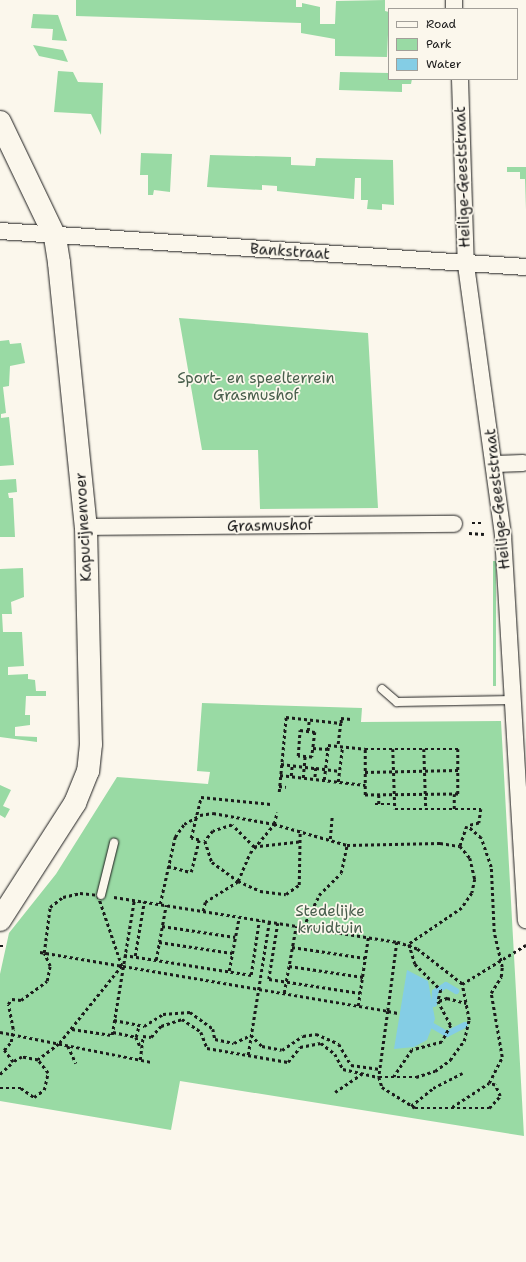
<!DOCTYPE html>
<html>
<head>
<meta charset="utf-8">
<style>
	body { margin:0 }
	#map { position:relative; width:526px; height:1262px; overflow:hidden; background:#fbf7ec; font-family:"Shantell Sans",sans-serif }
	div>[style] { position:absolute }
	.green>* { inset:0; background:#99daa4; transform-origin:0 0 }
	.water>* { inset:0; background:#84cde5 }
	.stream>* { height:6px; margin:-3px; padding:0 3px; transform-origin:3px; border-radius:3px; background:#84cde5 }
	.path>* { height:2.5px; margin-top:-1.25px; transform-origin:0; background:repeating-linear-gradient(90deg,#1c1c1c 0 3px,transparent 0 6px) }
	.roads { filter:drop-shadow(0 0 1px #1c1c1c) drop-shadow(0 0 1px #1c1c1c) }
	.lane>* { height:8px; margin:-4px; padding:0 4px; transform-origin:4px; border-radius:4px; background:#fbf7ec }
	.street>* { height:16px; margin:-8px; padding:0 8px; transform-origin:8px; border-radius:8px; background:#fbf7ec }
	.secondary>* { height:22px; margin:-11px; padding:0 11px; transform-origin:11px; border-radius:11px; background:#fbf7ec }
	span { translate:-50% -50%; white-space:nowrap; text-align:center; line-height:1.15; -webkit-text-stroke:3.5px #fbf7ec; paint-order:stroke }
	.street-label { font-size:15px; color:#1c1c1c }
	.park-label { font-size:15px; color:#485e4c }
	.legend { position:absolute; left:388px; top:8px; width:130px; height:72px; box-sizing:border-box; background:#fbf7ec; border:1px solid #a29f99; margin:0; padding:5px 7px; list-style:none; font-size:12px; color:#1c1c1c }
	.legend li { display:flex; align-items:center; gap:8px; height:20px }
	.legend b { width:20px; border:1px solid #a29f99 }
</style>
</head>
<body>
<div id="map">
	<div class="green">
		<i style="clip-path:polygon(76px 0,296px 0,296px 7px,302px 7px,302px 3px,320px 7px,320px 24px,335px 24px,336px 1px,385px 0,385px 11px,389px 12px,387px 57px,335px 56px,335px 39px,301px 33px,301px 23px,76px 16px)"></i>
		<i style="clip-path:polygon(33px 14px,58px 15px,67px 41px,52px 40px,53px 29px,31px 28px)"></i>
		<i style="clip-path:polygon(33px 45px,63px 50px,68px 62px,39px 56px)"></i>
		<i style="clip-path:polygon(58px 71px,73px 72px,78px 82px,103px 83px,101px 135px,91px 114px,54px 112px)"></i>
		<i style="clip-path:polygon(340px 72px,389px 73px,389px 79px,412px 79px,411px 84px,402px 84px,402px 92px,339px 90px)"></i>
		<i style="clip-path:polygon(141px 153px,172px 154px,170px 192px,154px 190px,153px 195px,148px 195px,148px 175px,140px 175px)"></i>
		<i style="clip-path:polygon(210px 155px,291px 157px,291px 165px,315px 166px,316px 158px,393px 160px,394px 205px,382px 204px,382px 210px,367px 209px,368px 200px,361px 200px,361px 178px,355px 178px,354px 199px,277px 191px,277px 186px,262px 185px,262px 190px,207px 187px)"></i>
		<i style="clip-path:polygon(507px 167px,526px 167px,526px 210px,525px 179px,520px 179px,520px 172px,507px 172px)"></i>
		<i style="clip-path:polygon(179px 318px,368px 333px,378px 508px,260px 509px,258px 450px,202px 450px)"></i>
		<i style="clip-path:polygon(9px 340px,10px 344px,21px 343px,25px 363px,10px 366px,9px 386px,3px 387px,6px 413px,1px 414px,1px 418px,9px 417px,14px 465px,0 466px,0 341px)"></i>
		<i style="clip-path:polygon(16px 479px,17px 492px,8px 493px,9px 498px,13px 498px,15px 537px,0 537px,0 480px)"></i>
		<i style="left:493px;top:561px;width:3px;height:125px"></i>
		<i style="clip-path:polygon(23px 568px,24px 597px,11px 602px,12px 614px,2px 614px,3px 632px,22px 632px,24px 666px,8px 667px,8px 675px,28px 674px,28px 679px,35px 680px,36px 691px,46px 691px,46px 696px,26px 696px,25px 715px,30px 715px,30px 725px,15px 727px,15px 736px,37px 737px,37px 742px,0 737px,0 569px)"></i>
		<i style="clip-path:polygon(202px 703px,362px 708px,361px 722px,501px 721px,524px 1136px,180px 1081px,171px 1130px,0 1101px,0 974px,9px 933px,56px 874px,117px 777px,208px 784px,210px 772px,197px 771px)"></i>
		<i style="clip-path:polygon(0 785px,11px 790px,3px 806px,10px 809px,5px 818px,0 815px)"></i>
	</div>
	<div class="water">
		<i style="clip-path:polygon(407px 970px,428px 981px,435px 1019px,427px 1040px,414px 1047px,394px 1049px)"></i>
	</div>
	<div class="stream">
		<i style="left:434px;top:1004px;width:12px;rotate:-85deg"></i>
		<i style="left:435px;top:992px;width:13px;rotate:-32deg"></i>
		<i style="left:446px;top:985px;width:12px;rotate:31deg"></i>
		<i style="left:433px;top:1026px;width:16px;rotate:30deg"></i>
		<i style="left:447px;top:1034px;width:20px;rotate:-27deg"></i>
	</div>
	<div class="path">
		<i style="left:472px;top:523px;width:11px"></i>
		<i style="left:469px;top:533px;width:15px;rotate:4deg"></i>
		<i style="left:341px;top:723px;width:5px;rotate:-90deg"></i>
		<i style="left:341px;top:718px;width:10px;rotate:6deg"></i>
		<i style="left:300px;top:730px;width:15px;rotate:8deg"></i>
		<i style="left:315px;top:732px;width:25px;rotate:97deg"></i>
		<i style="left:312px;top:757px;width:14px;rotate:-176deg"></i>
		<i style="left:298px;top:756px;width:26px;rotate:-86deg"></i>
		<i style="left:308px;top:731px;width:11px;rotate:-85deg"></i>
		<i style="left:313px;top:748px;width:15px;rotate:4deg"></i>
		<i style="left:365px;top:749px;width:93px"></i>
		<i style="left:458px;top:749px;width:45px;rotate:90deg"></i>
		<i style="left:458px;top:794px;width:93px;rotate:179.4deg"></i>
		<i style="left:365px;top:795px;width:46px;rotate:-90deg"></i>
		<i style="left:393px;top:749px;width:60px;rotate:88.1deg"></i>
		<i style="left:395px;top:809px;width:86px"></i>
		<i style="left:481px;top:809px;width:14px;rotate:98deg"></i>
		<i style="left:479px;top:823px;width:12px;rotate:166deg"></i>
		<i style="left:467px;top:826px;width:21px;rotate:109deg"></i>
		<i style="left:424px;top:749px;width:60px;rotate:88.1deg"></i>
		<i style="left:281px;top:764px;width:35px;rotate:7deg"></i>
		<i style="left:316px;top:768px;width:11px;rotate:95deg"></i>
		<i style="left:316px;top:768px;width:24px;rotate:7deg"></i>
		<i style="left:365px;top:772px;width:93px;rotate:-1.2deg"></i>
		<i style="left:280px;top:775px;width:86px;rotate:6.7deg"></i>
		<i style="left:291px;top:776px;width:11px;rotate:-85deg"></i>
		<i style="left:303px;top:778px;width:22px;rotate:-85deg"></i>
		<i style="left:324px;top:780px;width:35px;rotate:-83deg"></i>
		<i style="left:328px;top:745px;width:37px;rotate:6deg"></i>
		<i style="left:338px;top:782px;width:35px;rotate:-83deg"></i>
		<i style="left:279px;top:786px;width:7px;rotate:8deg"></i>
		<i style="left:279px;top:792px;width:75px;rotate:-84.7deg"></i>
		<i style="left:286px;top:717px;width:55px;rotate:6.2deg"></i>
		<i style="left:341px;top:723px;width:24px;rotate:97deg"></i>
		<i style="left:379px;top:795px;width:9px;rotate:90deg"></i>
		<i style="left:375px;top:804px;width:20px"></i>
		<i style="left:454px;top:809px;width:15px;rotate:-90deg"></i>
		<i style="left:330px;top:839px;width:24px;rotate:-85deg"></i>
		<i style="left:299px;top:842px;width:45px;rotate:173.7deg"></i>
		<i style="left:254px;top:847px;width:31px;rotate:-135deg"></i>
		<i style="left:232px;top:825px;width:20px;rotate:162deg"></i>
		<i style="left:213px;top:831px;width:13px;rotate:129deg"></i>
		<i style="left:205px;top:841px;width:22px;rotate:72deg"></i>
		<i style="left:212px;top:862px;width:32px;rotate:36deg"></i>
		<i style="left:238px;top:881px;width:24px;rotate:24deg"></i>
		<i style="left:260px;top:891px;width:26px;rotate:7deg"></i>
		<i style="left:286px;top:894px;width:16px;rotate:-35deg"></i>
		<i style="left:299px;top:885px;width:55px;rotate:-89deg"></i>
		<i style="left:168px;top:866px;width:24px;rotate:15deg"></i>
		<i style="left:191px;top:872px;width:33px;rotate:-76deg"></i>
		<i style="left:199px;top:840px;width:8px;rotate:-166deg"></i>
		<i style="left:191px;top:838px;width:42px;rotate:-76.3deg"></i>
		<i style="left:201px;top:797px;width:70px;rotate:5.7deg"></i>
		<i style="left:80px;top:893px;width:18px;rotate:6deg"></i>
		<i style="left:98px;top:895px;width:75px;rotate:71.3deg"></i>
		<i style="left:122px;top:966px;width:100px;rotate:128.9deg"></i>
		<i style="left:59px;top:1044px;width:26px;rotate:143deg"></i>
		<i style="left:38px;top:1060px;width:16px;rotate:-169deg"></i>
		<i style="left:22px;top:1057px;width:10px;rotate:151deg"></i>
		<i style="left:13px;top:1062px;width:15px;rotate:-127deg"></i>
		<i style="left:4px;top:1050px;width:11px;rotate:-49deg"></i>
		<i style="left:11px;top:1042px;width:13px;rotate:-81deg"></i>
		<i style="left:13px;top:1029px;width:25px;rotate:-101deg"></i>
		<i style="left:8px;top:1004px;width:6px;rotate:-51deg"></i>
		<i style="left:12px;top:999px;width:9px;rotate:6deg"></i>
		<i style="left:21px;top:1000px;width:32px;rotate:-36deg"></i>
		<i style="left:47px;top:981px;width:15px;rotate:-79deg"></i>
		<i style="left:50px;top:966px;width:14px;rotate:-115deg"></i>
		<i style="left:44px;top:953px;width:46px;rotate:-82.6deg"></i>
		<i style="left:50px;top:907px;width:16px;rotate:-38deg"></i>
		<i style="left:63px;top:897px;width:17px;rotate:-13deg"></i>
		<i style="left:114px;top:897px;width:287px;rotate:9deg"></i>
		<i style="left:397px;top:942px;width:70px;rotate:97.4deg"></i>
		<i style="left:388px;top:1011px;width:10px;rotate:11deg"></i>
		<i style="left:160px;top:904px;width:69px;rotate:-77.4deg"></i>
		<i style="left:175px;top:837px;width:16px;rotate:-55deg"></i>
		<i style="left:184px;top:824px;width:18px;rotate:-29deg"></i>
		<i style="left:200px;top:815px;width:13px;rotate:-9deg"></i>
		<i style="left:213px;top:813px;width:62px;rotate:10.2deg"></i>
		<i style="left:274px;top:824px;width:76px;rotate:16deg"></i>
		<i style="left:347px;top:845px;width:93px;rotate:-1.2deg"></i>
		<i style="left:440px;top:843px;width:20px;rotate:9deg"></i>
		<i style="left:460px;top:846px;width:16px;rotate:50deg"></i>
		<i style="left:470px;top:858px;width:22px;rotate:77deg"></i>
		<i style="left:475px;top:879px;width:14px;rotate:102deg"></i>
		<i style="left:472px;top:893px;width:18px;rotate:124deg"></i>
		<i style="left:462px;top:908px;width:64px;rotate:145.8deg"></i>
		<i style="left:409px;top:944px;width:21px;rotate:73deg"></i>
		<i style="left:415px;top:964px;width:37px;rotate:45deg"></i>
		<i style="left:441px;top:990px;width:11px;rotate:105deg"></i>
		<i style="left:438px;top:1001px;width:27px;rotate:62deg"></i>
		<i style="left:451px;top:1025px;width:19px;rotate:118deg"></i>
		<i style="left:442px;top:1042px;width:31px;rotate:165deg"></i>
		<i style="left:412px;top:1050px;width:32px;rotate:124deg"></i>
		<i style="left:203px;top:911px;width:9px;rotate:-77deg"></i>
		<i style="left:205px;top:902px;width:39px;rotate:-32deg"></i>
		<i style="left:238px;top:881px;width:30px;rotate:-67deg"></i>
		<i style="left:250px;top:853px;width:38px;rotate:-50deg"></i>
		<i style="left:274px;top:824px;width:12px;rotate:-76deg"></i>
		<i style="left:278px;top:923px;width:57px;rotate:99.1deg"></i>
		<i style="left:269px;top:979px;width:92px;rotate:8.7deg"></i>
		<i style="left:162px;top:926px;width:74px;rotate:8.6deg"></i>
		<i style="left:303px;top:927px;width:36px;rotate:-63deg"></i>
		<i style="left:319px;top:895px;width:31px;rotate:-45deg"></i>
		<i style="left:341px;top:873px;width:29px;rotate:-78deg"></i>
		<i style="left:159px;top:942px;width:74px;rotate:8.6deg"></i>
		<i style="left:0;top:946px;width:6px"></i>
		<i style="left:292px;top:947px;width:74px;rotate:8.6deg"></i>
		<i style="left:40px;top:952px;width:353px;rotate:9.6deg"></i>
		<i style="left:388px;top:1011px;width:67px;rotate:97.8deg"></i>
		<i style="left:379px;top:1077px;width:10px;rotate:73deg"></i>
		<i style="left:382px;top:1087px;width:39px;rotate:32deg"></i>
		<i style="left:415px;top:1108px;width:74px"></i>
		<i style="left:489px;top:1108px;width:16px;rotate:-47deg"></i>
		<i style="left:500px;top:1096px;width:12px;rotate:-114deg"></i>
		<i style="left:495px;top:1085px;width:6px;rotate:-162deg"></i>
		<i style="left:124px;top:955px;width:129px;rotate:8.9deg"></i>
		<i style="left:251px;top:975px;width:55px;rotate:-81.6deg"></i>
		<i style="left:135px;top:956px;width:55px;rotate:-80.5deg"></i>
		<i style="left:156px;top:960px;width:56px;rotate:-79.7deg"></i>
		<i style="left:289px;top:966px;width:75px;rotate:8.5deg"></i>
		<i style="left:229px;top:971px;width:55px;rotate:-79.5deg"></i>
		<i style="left:462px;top:984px;width:75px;rotate:-31.4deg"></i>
		<i style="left:284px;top:993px;width:68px;rotate:-79.8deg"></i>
		<i style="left:439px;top:1001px;width:9px;rotate:-21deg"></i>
		<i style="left:447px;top:998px;width:20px;rotate:15deg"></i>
		<i style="left:358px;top:1006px;width:69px;rotate:-81.6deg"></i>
		<i style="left:114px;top:1020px;width:31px;rotate:11deg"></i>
		<i style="left:144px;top:1026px;width:22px;rotate:-32deg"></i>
		<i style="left:163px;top:1014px;width:27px;rotate:-4deg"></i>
		<i style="left:190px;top:1012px;width:29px;rotate:36deg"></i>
		<i style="left:213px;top:1029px;width:10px;rotate:79deg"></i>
		<i style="left:215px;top:1039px;width:19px;rotate:12deg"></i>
		<i style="left:234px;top:1043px;width:19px;rotate:-25deg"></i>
		<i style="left:251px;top:1035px;width:16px;rotate:45deg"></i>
		<i style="left:262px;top:1046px;width:20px;rotate:11deg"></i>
		<i style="left:282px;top:1050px;width:25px;rotate:-34deg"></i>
		<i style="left:303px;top:1036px;width:13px;rotate:-9deg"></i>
		<i style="left:316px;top:1034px;width:25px;rotate:23deg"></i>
		<i style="left:339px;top:1044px;width:24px;rotate:60deg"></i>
		<i style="left:351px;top:1065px;width:29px;rotate:8deg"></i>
		<i style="left:72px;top:1029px;width:40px;rotate:8.5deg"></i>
		<i style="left:112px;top:1035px;width:137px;rotate:-80.7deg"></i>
		<i style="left:0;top:1032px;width:155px;rotate:11.2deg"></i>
		<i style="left:113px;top:1032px;width:24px;rotate:12deg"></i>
		<i style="left:136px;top:1037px;width:12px;rotate:66deg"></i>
		<i style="left:136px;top:1037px;width:12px;rotate:-76deg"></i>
		<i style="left:68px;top:1046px;width:19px;rotate:65deg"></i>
		<i style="left:248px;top:1055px;width:135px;rotate:-81deg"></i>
		<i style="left:140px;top:1060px;width:24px;rotate:-83deg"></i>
		<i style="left:143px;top:1036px;width:8px;rotate:7deg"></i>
		<i style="left:151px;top:1037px;width:15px;rotate:-48deg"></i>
		<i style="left:161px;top:1026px;width:22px;rotate:-18deg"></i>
		<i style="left:182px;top:1019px;width:23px;rotate:34deg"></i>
		<i style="left:201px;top:1032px;width:17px;rotate:69deg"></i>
		<i style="left:207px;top:1048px;width:82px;rotate:9.8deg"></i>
		<i style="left:288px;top:1062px;width:19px;rotate:-51deg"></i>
		<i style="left:300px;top:1047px;width:21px;rotate:-11deg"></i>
		<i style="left:321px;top:1043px;width:18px;rotate:38deg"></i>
		<i style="left:335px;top:1054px;width:17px;rotate:62deg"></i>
		<i style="left:343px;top:1069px;width:37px;rotate:13deg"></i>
		<i style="left:379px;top:1077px;width:37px"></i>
		<i style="left:416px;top:1077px;width:20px;rotate:-18deg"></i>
		<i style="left:435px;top:1071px;width:19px;rotate:-36deg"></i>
		<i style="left:450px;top:1060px;width:24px;rotate:-54deg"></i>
		<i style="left:464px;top:1041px;width:22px;rotate:-77deg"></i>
		<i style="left:469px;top:1020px;width:37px;rotate:-101deg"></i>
		<i style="left:462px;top:984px;width:57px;rotate:-142.1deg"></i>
		<i style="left:417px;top:949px;width:21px;rotate:-161deg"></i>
		<i style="left:0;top:1074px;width:18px;rotate:-43deg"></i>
		<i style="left:0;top:1088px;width:21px"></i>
		<i style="left:21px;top:1088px;width:16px;rotate:35deg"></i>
		<i style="left:34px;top:1097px;width:12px;rotate:-35deg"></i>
		<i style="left:44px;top:1090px;width:17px;rotate:-77deg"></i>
		<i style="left:48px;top:1073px;width:16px;rotate:-128deg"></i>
		<i style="left:335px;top:1092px;width:32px;rotate:-34deg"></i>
		<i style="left:411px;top:1106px;width:28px;rotate:-39deg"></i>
		<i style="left:433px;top:1088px;width:33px;rotate:-27deg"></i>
		<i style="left:452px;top:1107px;width:44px;rotate:-33deg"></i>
		<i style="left:489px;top:1083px;width:29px;rotate:-63deg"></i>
		<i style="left:502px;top:1057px;width:65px;rotate:-99.8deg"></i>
		<i style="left:491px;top:993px;width:19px;rotate:-58deg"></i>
		<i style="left:501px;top:977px;width:10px;rotate:-84deg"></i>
		<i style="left:502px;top:967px;width:36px;rotate:-103deg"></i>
		<i style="left:494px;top:932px;width:65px;rotate:-92.6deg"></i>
		<i style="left:491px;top:867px;width:31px;rotate:-109deg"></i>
		<i style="left:481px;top:838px;width:18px;rotate:-139deg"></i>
	</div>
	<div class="roads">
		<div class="lane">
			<i style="left:382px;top:689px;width:20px;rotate:41deg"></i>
			<i style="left:397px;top:702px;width:117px;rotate:-1deg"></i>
			<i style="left:101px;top:895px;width:54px;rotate:-76deg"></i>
		</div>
		<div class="street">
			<i style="left:454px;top:0;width:9px;rotate:90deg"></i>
			<i style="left:460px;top:79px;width:186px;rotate:88.2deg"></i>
			<i style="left:466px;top:265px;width:273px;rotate:82.2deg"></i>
			<i style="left:503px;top:535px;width:386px;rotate:86.6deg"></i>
			<i style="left:0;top:231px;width:527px;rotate:3.92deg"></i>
			<i style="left:496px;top:464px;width:27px;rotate:-2deg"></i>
			<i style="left:86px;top:527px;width:368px;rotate:-0.5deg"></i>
		</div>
		<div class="secondary">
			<i style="left:0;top:122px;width:127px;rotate:64.4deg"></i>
			<i style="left:55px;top:237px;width:26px;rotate:81deg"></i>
			<i style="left:59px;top:263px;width:265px;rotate:84.2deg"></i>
			<i style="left:86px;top:527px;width:217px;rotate:88.7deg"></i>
			<i style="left:91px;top:744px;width:27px;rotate:96deg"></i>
			<i style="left:88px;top:771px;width:35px;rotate:112deg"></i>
			<i style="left:75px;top:803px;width:139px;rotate:122.7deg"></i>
		</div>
	</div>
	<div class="street-label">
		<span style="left:463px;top:177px;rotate:-92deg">Heilige-Geeststraat</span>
		<span style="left:290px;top:252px;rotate:4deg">Bankstraat</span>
		<span style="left:498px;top:499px;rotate:-96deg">Heilige-Geeststraat</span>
		<span style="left:270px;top:526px;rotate:-1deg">Grasmushof</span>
		<span style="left:84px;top:527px;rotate:-93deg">Kapucijnenvoer</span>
	</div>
	<div class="park-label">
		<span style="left:256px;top:387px">Sport- en speelterrein<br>Grasmushof</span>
		<span style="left:330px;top:920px">Stedelijke<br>kruidtuin</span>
	</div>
	<ul class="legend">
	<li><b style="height:5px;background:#fbf7ec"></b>Road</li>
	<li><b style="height:11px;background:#99daa4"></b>Park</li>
	<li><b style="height:11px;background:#84cde5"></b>Water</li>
	</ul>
</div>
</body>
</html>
